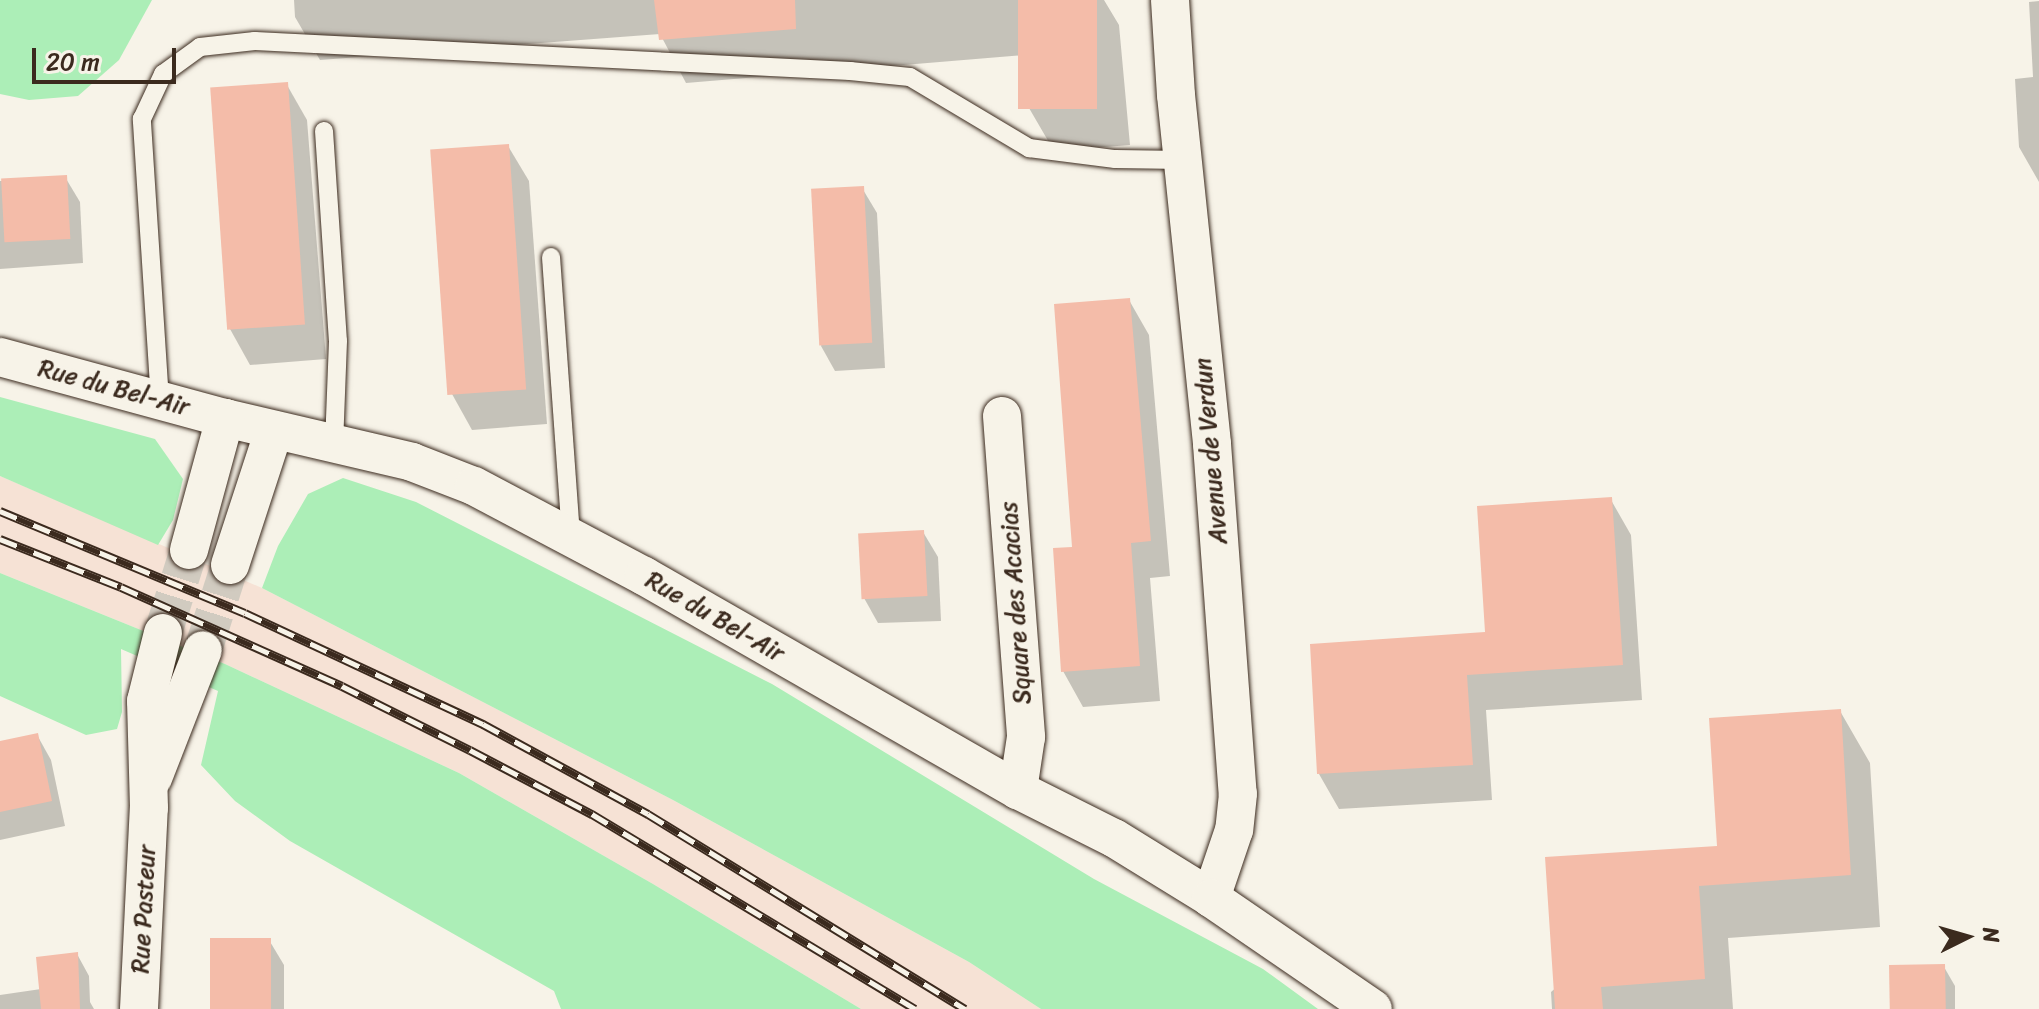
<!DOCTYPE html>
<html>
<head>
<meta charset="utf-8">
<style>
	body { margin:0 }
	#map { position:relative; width:2039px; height:1009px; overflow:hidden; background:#f7f3e8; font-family:Sriracha,sans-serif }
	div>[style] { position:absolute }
	.built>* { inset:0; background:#f6e2d5 }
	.green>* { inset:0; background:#aceeb7 }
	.shadow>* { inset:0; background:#0003 }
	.building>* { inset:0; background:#f4bca9; transform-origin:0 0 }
	.street-tunnel>* { height:38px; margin-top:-19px; transform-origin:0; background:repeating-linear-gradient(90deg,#d1cbc0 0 38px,transparent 0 57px) }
	.roads { filter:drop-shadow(0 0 2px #3b2a1e) drop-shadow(0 0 2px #3b2a1e) }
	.lane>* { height:18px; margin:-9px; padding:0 9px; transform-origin:9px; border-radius:9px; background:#f7f3e8 }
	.street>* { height:38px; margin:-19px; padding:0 19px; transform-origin:19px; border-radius:19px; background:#f7f3e8 }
	.rail>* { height:9px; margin-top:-4.5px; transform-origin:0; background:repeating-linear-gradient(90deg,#f7f3e8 0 18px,#3b2a1e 0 36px); box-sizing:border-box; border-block:2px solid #3b2a1e }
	span { translate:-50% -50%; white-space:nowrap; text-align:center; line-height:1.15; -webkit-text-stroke:6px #f7f3e8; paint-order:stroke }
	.street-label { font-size:24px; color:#3b2a1e }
	.north { position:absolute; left:1927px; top:897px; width:80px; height:80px; -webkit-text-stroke:6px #f7f3e8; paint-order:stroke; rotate:85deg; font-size:22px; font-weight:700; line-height:32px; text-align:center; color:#3b2a1e }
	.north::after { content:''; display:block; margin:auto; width:28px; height:36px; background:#3b2a1e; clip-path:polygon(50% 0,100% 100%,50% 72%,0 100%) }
	.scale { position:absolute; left:32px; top:48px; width:144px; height:36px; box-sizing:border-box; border:4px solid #3b2a1e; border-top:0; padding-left:10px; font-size:24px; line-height:28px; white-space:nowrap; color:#3b2a1e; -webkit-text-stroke:6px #f7f3e8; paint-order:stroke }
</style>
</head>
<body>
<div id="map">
	<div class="built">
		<i style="clip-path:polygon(0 476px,262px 588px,673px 800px,969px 962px,1041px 1009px,861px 1009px,653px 884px,459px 773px,225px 664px,0 573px)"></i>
	</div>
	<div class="green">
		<i style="clip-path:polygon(0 0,152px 0,119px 60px,78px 96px,29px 100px,0 94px)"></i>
		<i style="clip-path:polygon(0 397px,155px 439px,183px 479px,173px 520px,158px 545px,0 476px)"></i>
		<i style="clip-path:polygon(343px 478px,416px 502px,772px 684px,1094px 879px,1263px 969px,1318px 1009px,1041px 1009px,969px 962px,673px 800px,262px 588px,278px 546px,308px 494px)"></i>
		<i style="clip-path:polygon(0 573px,225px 664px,459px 773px,653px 884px,861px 1009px,561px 1009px,554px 991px,290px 841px,235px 801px,201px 765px,218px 691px,121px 649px,122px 712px,117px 729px,86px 735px,0 696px)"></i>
	</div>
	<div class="shadow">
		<i style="clip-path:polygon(294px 0,1104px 0,1119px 25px,1130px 145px,1054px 151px,1029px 108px,1024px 55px,686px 83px,660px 34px,320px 60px,295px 17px)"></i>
		<i style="clip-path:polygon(2039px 1px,2039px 182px,2019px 147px,2015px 79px,2033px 77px,2029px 2px)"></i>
		<i style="clip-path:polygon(287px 85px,307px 120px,326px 359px,250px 365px,230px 329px)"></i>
		<i style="clip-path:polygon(508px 146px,529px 181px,547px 424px,472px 430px,452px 394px)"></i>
		<i style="clip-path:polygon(65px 177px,80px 202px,83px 263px,0 269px,0 181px)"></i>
		<i style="clip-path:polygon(862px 188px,877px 213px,885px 368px,835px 371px,821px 346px)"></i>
		<i style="clip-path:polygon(1129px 300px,1149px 335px,1170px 576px,1150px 578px,1160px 701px,1083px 707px,1063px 671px)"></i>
		<i style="clip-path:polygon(1611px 500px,1631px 535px,1642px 700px,1486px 710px,1492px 800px,1339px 809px,1319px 774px,1313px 646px,1488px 634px)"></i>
		<i style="clip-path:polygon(923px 532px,938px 557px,941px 621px,878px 623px,864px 598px)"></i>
		<i style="clip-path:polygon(1840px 711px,1870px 763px,1880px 927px,1728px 938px,1733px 1009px,1552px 1009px,1551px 992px,1719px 847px)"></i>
		<i style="clip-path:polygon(37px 735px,51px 760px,65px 826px,0 840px,0 743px)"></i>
		<i style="clip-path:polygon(269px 940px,284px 965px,284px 1009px,211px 1009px)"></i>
		<i style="clip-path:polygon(77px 954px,89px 976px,90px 1002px,94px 1009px,0 1009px,0 995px,41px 989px)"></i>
		<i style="clip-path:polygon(1944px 967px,1955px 986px,1955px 1009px,1894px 1009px)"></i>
	</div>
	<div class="building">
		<i style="clip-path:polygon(654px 0,795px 0,796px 29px,659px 40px)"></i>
		<i style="left:1018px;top:0;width:79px;height:109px"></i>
		<i style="left:288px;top:82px;width:243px;height:78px;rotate:86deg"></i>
		<i style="left:509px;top:144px;width:246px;height:79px;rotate:86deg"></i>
		<i style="left:67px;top:175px;width:64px;height:66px;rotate:87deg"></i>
		<i style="left:864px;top:186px;width:157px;height:53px;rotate:87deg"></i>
		<i style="clip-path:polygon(1130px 298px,1151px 541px,1131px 543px,1140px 666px,1061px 672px,1053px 548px,1072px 547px,1054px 304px)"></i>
		<i style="clip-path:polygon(1612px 497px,1623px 665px,1467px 675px,1473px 765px,1317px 774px,1310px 644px,1485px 632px,1477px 506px)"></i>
		<i style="left:924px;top:530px;width:66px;height:66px;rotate:87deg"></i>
		<i style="clip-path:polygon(1841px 709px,1851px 875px,1699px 886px,1705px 979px,1601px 987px,1603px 1009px,1555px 1009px,1545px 857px,1717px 846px,1709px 718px)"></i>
		<i style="clip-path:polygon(38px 733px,52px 801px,0 812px,0 741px)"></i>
		<i style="left:210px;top:938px;width:61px;height:71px"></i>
		<i style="clip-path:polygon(78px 952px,80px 1009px,41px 1009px,36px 957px)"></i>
		<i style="left:1945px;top:964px;width:45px;height:56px;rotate:89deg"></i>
	</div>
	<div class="street-tunnel">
		<i style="left:163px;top:633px;width:87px;rotate:-72.6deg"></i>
		<i style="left:203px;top:650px;width:89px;rotate:-72.4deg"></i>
	</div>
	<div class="roads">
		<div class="lane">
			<i style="left:324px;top:131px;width:210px;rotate:86.2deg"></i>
			<i style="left:338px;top:341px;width:102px;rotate:92.2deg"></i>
			<i style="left:551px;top:257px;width:281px;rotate:85.9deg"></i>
			<i style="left:160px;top:401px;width:283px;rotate:-93.7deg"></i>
			<i style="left:142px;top:119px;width:50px;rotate:-65deg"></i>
			<i style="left:163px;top:74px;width:46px;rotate:-36.1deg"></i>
			<i style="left:200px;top:47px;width:55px;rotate:-6.2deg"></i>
			<i style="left:255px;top:41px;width:596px;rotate:2.89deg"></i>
			<i style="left:850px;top:71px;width:60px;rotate:5.7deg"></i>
			<i style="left:910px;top:77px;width:139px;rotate:30.8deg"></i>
			<i style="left:1029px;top:148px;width:87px;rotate:7.3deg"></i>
			<i style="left:1115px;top:159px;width:68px;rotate:0.8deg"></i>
		</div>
		<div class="street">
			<i style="left:1170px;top:0;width:95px;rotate:86.4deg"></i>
			<i style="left:1176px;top:95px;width:351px;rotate:84.1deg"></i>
			<i style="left:1212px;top:444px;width:351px;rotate:85.8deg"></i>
			<i style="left:1238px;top:794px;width:36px;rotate:96deg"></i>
			<i style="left:1234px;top:830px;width:72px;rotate:108.7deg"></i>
			<i style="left:0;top:357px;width:233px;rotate:15.2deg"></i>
			<i style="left:225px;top:418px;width:192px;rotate:13.2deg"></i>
			<i style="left:412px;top:462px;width:66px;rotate:21.2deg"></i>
			<i style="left:474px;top:486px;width:192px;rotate:27.9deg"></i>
			<i style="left:644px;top:576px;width:431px;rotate:29.8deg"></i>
			<i style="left:1018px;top:790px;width:107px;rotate:26.6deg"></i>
			<i style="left:1114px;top:838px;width:114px;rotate:31.7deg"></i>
			<i style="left:1211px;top:898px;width:196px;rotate:34.4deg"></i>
			<i style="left:1002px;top:416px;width:322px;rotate:85.7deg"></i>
			<i style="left:1026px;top:737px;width:54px;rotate:98.6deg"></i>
			<i style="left:189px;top:550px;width:137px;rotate:-74.7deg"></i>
			<i style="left:230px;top:565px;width:142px;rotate:-71.9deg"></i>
			<i style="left:153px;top:778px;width:137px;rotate:-68.7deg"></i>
			<i style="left:139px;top:1009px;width:201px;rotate:-87.2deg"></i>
			<i style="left:149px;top:808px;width:107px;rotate:-91.6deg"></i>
			<i style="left:146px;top:701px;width:70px;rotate:-76deg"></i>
		</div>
	</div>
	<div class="rail">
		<i style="left:0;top:511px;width:265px;rotate:22.6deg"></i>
		<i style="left:245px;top:613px;width:263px;rotate:25deg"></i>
		<i style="left:483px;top:724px;width:188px;rotate:28.6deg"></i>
		<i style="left:648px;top:814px;width:372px;rotate:31.6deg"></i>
		<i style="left:0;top:539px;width:130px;rotate:21.6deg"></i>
		<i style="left:121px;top:587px;width:242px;rotate:24.1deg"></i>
		<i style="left:342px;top:686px;width:143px;rotate:26.6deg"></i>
		<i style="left:470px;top:750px;width:138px;rotate:27.7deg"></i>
		<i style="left:592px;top:814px;width:377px;rotate:31.1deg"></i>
	</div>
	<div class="street-label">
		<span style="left:114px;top:388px;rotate:15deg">Rue du Bel-Air</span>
		<span style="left:1211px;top:451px;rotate:-95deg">Avenue de Verdun</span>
		<span style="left:1016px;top:603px;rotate:-94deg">Square des Acacias</span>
		<span style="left:715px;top:617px;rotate:30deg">Rue du Bel-Air</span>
		<span style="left:144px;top:909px;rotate:-87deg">Rue Pasteur</span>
	</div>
	<div class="north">N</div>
	<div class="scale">20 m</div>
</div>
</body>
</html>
